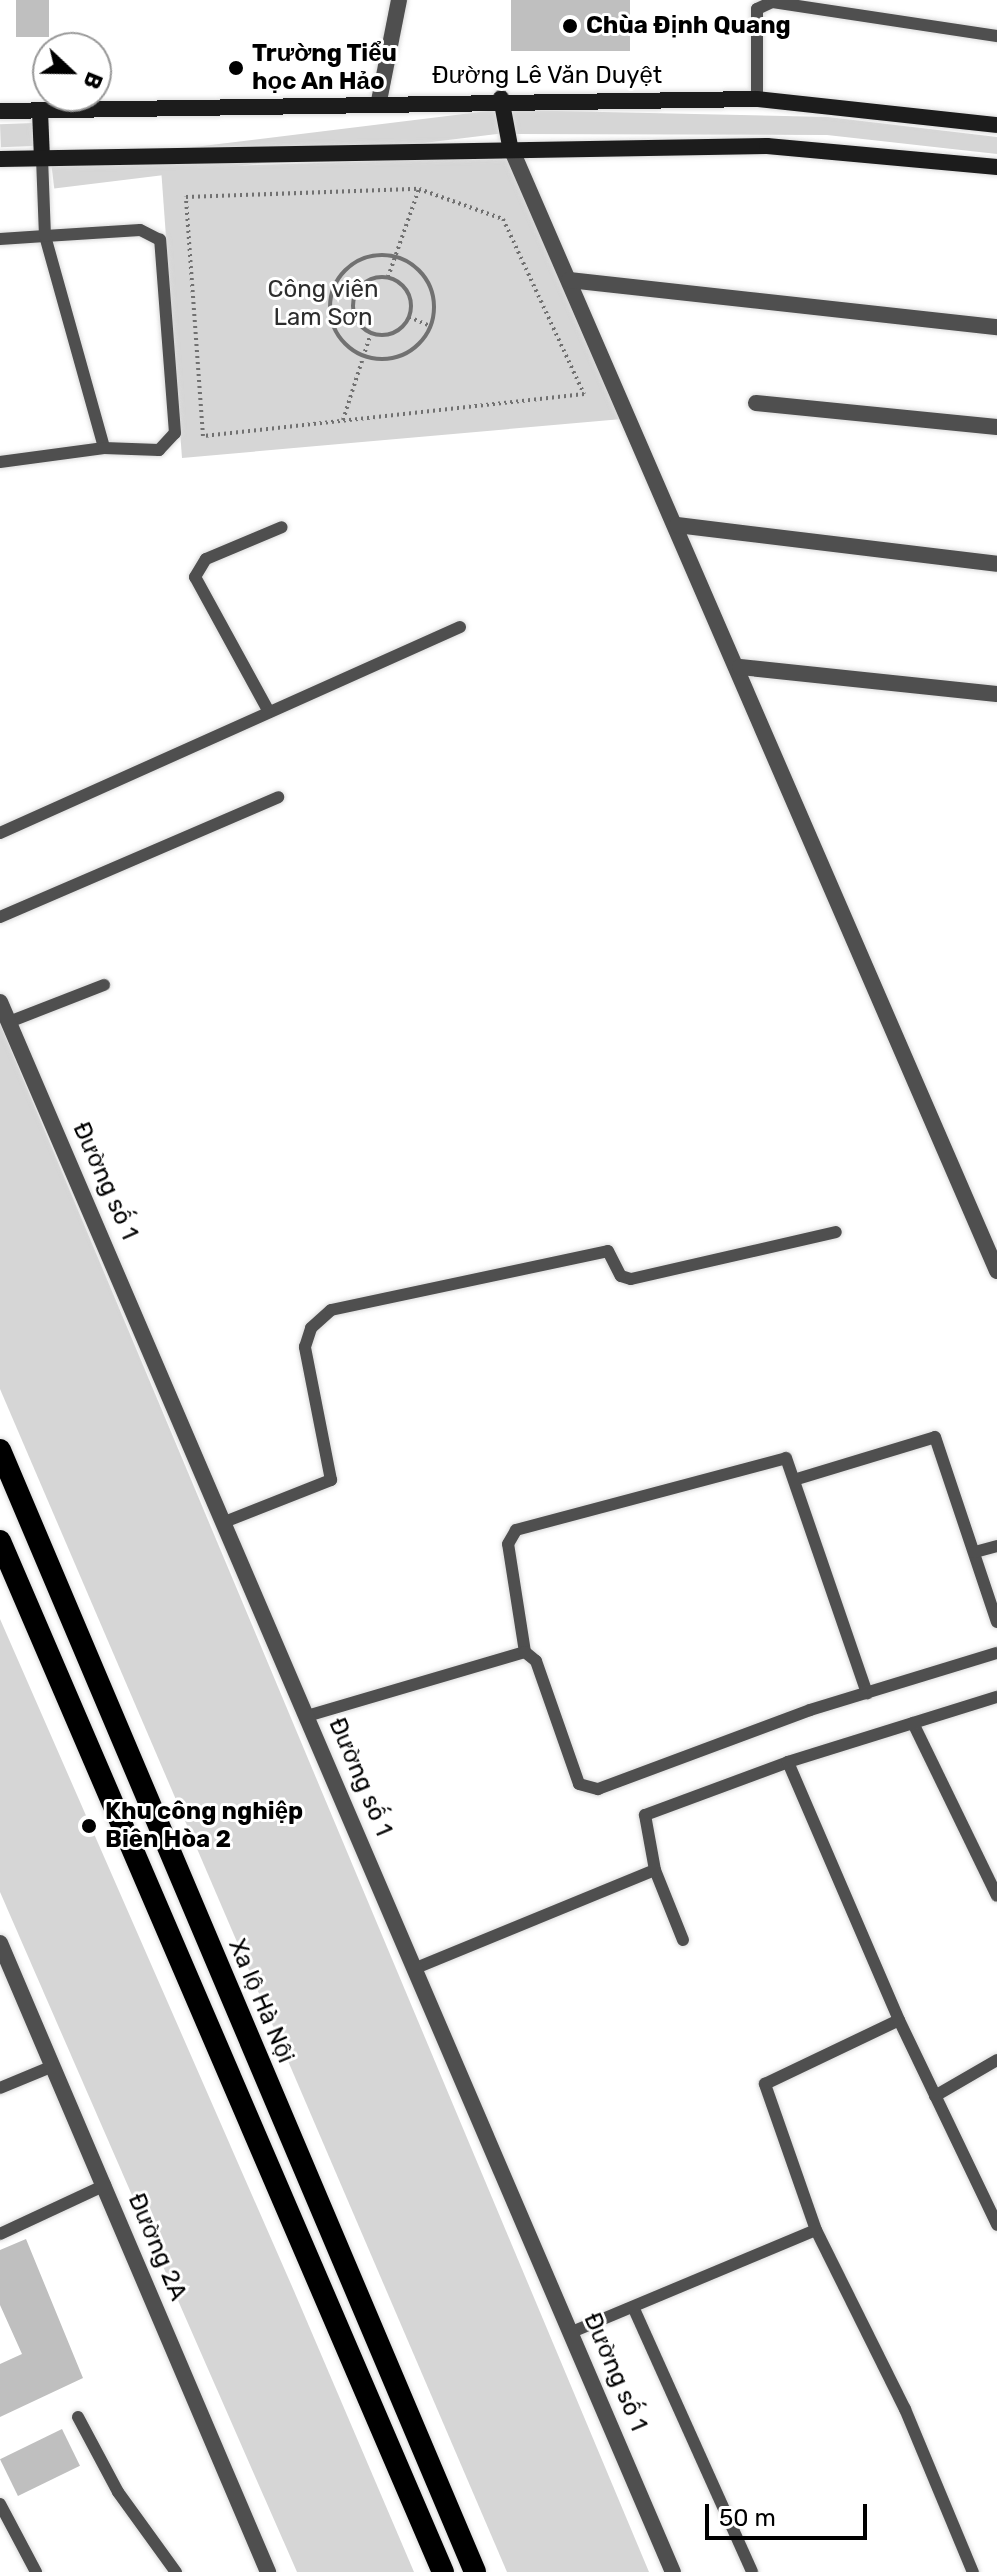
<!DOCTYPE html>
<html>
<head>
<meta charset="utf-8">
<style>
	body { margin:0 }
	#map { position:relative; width:997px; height:2572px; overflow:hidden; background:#fff; font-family:Rubik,sans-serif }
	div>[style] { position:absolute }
	.green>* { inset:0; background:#d6d6d6; transform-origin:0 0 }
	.building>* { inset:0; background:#bfbfbf; transform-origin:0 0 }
	.path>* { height:4px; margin-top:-2px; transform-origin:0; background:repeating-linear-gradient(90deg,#717171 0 2px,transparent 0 6px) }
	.path>.ring { margin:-2px; padding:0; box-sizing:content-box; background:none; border:4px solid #717171; border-radius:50% }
	.roads { filter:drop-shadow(0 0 2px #dbdbdb) drop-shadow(0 0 2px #dbdbdb) }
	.service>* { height:12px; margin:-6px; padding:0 6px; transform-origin:6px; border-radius:6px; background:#4f4f4f }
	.minor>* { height:16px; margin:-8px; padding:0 8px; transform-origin:8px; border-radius:8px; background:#4f4f4f }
	.tertiary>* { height:16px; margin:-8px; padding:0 8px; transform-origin:8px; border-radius:8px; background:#4f4f4f }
	.secondary>* { height:16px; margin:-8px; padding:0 8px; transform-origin:8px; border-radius:8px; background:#1c1c1c }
	.trunk>* { height:22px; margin:-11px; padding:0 11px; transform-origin:11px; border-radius:11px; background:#000 }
	.dots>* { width:22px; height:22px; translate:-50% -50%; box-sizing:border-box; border:4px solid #fff; border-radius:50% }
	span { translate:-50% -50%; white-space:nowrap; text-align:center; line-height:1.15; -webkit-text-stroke:6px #fff; paint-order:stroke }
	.poi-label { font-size:24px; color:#000; font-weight:700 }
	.left { translate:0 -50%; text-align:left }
	.street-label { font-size:24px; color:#000 }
	.park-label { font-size:24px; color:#2d2d2d }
	.north { position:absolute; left:32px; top:32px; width:80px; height:80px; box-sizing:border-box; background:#fff; border:2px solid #999; border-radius:50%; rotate:112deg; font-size:22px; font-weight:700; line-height:32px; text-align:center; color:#000 }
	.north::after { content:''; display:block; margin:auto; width:28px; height:36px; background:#000; clip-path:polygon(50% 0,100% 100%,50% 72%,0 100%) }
	.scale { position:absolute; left:705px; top:2504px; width:162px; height:36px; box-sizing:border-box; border:4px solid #000; border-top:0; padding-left:10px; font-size:24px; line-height:28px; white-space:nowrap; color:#000; -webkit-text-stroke:6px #fff; paint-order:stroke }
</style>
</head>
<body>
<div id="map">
	<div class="green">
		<i style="left:496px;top:110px;width:24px;height:448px;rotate:83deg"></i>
		<i style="clip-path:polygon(510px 110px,828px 117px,997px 137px,997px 154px,827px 135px,515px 134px)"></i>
		<i style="left:33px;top:123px;width:23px;height:33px;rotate:88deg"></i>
		<i style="clip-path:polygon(507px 157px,622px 419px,182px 458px,161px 168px)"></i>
		<i style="clip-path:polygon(0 1024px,649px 2572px,507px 2572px,0 1389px)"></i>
		<i style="clip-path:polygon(0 1619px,294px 2291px,414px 2572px,297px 2572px,155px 2248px,0 1892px)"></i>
	</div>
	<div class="building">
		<i style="left:16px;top:0;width:33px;height:37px"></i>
		<i style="left:511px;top:0;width:119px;height:51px"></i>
		<i style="clip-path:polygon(26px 2239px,83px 2378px,0 2417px,0 2364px,22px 2354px,0 2305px,0 2250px)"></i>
		<i style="left:62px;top:2429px;width:41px;height:69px;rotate:64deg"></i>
	</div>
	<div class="path">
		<i style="left:419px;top:189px;width:89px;rotate:19.7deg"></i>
		<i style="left:503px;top:219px;width:193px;rotate:65.2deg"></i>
		<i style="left:584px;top:394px;width:383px;rotate:173.7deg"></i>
		<i style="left:203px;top:436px;width:240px;rotate:-94.1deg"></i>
		<i style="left:186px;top:197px;width:233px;rotate:-2deg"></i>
		<i class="ring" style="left:330px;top:255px;width:100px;height:100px"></i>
		<i style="left:388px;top:277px;width:93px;rotate:-70.6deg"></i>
		<i class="ring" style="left:353px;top:277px;width:54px;height:54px"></i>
		<i style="left:333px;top:288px;width:24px;rotate:22deg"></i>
		<i style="left:409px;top:317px;width:23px;rotate:23deg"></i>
		<i style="left:343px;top:420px;width:91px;rotate:-72.2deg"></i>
	</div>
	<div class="roads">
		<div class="service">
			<i style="left:757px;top:99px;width:90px;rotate:-90deg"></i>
			<i style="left:757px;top:9px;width:17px;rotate:-25deg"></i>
			<i style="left:772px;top:2px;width:228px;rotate:8.6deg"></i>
			<i style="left:0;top:239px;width:45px;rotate:-3.8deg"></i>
			<i style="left:45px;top:236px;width:220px;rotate:74.4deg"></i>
			<i style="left:0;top:462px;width:105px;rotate:-7.7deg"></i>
			<i style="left:104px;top:448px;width:55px;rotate:2.1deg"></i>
			<i style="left:159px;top:450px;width:23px;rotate:-47deg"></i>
			<i style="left:175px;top:433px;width:194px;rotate:-94.4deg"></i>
			<i style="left:160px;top:240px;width:22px;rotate:-153deg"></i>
			<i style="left:140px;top:230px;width:95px;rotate:176.4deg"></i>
			<i style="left:45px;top:236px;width:78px;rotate:-92.2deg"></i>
			<i style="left:269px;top:712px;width:154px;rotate:-118.7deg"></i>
			<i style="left:195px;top:577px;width:21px;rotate:-59deg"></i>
			<i style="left:206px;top:559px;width:82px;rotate:-22.8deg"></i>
			<i style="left:0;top:833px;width:504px;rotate:-24.12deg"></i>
			<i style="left:0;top:917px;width:303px;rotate:-23.3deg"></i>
			<i style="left:9px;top:1022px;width:102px;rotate:-21.3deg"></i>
			<i style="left:797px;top:1479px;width:144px;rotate:-16.9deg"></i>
			<i style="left:935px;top:1437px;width:195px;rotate:71.5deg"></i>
			<i style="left:227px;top:1521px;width:112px;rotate:-21.5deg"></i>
			<i style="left:331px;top:1480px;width:136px;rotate:-101.1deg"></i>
			<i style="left:305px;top:1347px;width:20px;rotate:-72deg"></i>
			<i style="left:311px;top:1328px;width:27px;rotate:-42deg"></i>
			<i style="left:331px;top:1310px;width:283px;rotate:-12deg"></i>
			<i style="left:608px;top:1251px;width:28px;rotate:63deg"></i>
			<i style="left:621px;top:1276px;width:10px;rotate:17deg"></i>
			<i style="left:631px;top:1279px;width:210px;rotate:-12.9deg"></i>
			<i style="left:975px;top:1552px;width:23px;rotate:-15deg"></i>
			<i style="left:525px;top:1652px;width:109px;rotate:-98.9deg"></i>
			<i style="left:508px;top:1544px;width:16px;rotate:-60deg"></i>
			<i style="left:516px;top:1530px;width:279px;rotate:-14.9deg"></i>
			<i style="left:786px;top:1458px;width:249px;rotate:71deg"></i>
			<i style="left:307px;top:1716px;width:227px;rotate:-16.4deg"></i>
			<i style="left:525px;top:1652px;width:14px;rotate:39deg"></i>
			<i style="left:536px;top:1661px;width:130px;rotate:70.7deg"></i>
			<i style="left:579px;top:1784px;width:20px;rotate:15deg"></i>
			<i style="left:598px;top:1789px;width:226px;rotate:-20.4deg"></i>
			<i style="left:810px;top:1710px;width:195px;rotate:-17deg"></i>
			<i style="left:913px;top:1723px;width:192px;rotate:64.1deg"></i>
			<i style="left:683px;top:1940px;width:75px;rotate:-111.8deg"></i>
			<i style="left:655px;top:1870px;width:56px;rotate:-100.3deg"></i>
			<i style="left:645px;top:1815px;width:153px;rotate:-20.3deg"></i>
			<i style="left:416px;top:1968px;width:258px;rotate:-22.3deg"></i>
			<i style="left:899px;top:2020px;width:227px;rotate:64.4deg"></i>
			<i style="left:0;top:2088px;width:57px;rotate:-22.5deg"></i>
			<i style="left:935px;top:2096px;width:72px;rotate:-30.1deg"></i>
			<i style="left:816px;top:2230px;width:200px;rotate:63.6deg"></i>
			<i style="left:905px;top:2409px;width:177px;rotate:67.4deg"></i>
			<i style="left:0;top:2234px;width:116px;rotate:-25deg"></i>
			<i style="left:634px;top:2309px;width:288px;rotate:65.8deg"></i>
			<i style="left:572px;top:2332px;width:264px;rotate:-22.7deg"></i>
			<i style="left:816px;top:2230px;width:155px;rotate:-109.3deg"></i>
			<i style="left:765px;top:2084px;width:148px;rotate:-25.5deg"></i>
			<i style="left:899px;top:2020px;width:281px;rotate:-113.3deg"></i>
			<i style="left:788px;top:1762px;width:219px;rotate:-17.3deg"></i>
			<i style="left:78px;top:2417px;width:85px;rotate:61.9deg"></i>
			<i style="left:118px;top:2492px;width:99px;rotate:54.1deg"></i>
			<i style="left:0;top:2504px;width:77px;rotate:62.1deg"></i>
		</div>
		<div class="minor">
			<i style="left:379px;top:101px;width:103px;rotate:-78.8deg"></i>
			<i style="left:510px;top:146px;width:1226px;rotate:66.59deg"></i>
			<i style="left:569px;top:280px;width:431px;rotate:6.3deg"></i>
			<i style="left:756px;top:403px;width:242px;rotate:5.7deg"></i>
			<i style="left:677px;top:525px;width:322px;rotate:6.9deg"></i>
			<i style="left:740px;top:667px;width:258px;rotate:6deg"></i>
			<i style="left:0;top:1002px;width:1708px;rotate:66.8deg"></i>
		</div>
		<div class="tertiary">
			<i style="left:0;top:1943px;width:684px;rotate:66.92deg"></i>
		</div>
		<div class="secondary">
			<i style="left:501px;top:98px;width:49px;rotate:79.4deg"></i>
			<i style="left:0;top:111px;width:757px;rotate:-0.91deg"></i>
			<i style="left:757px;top:99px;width:241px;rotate:6.2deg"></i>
			<i style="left:40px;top:111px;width:47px;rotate:87.6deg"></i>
			<i style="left:0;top:159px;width:767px;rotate:-0.97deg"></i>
			<i style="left:767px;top:146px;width:231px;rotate:5.2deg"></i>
		</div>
		<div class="trunk">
			<i style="left:0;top:1450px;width:1218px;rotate:67.05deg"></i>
			<i style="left:0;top:1541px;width:1122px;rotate:66.75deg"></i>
		</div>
	</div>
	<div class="dots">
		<i style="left:570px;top:26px;background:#000"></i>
		<i style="left:236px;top:68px;background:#000"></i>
		<i style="left:89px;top:1826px;background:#000"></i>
	</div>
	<div class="poi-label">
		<span class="left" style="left:586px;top:26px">Chùa Định Quang</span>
		<span class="left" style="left:252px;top:68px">Trường Tiểu<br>học An Hảo</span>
		<span class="left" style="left:105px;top:1826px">Khu công nghiệp<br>Biên Hòa 2</span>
	</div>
	<div class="street-label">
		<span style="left:547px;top:76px">Đường Lê Văn Duyệt</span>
		<span style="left:105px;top:1181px;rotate:66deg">Đường số 1</span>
		<span style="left:360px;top:1777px;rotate:67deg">Đường số 1</span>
		<span style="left:261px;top:2001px;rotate:67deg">Xa lộ Hà Nội</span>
		<span style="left:157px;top:2247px;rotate:67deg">Đường 2A</span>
		<span style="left:615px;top:2372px;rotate:67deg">Đường số 1</span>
	</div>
	<div class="park-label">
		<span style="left:323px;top:304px">Công viên<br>Lam Sơn</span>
	</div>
	<div class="north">B</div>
	<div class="scale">50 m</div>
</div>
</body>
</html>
